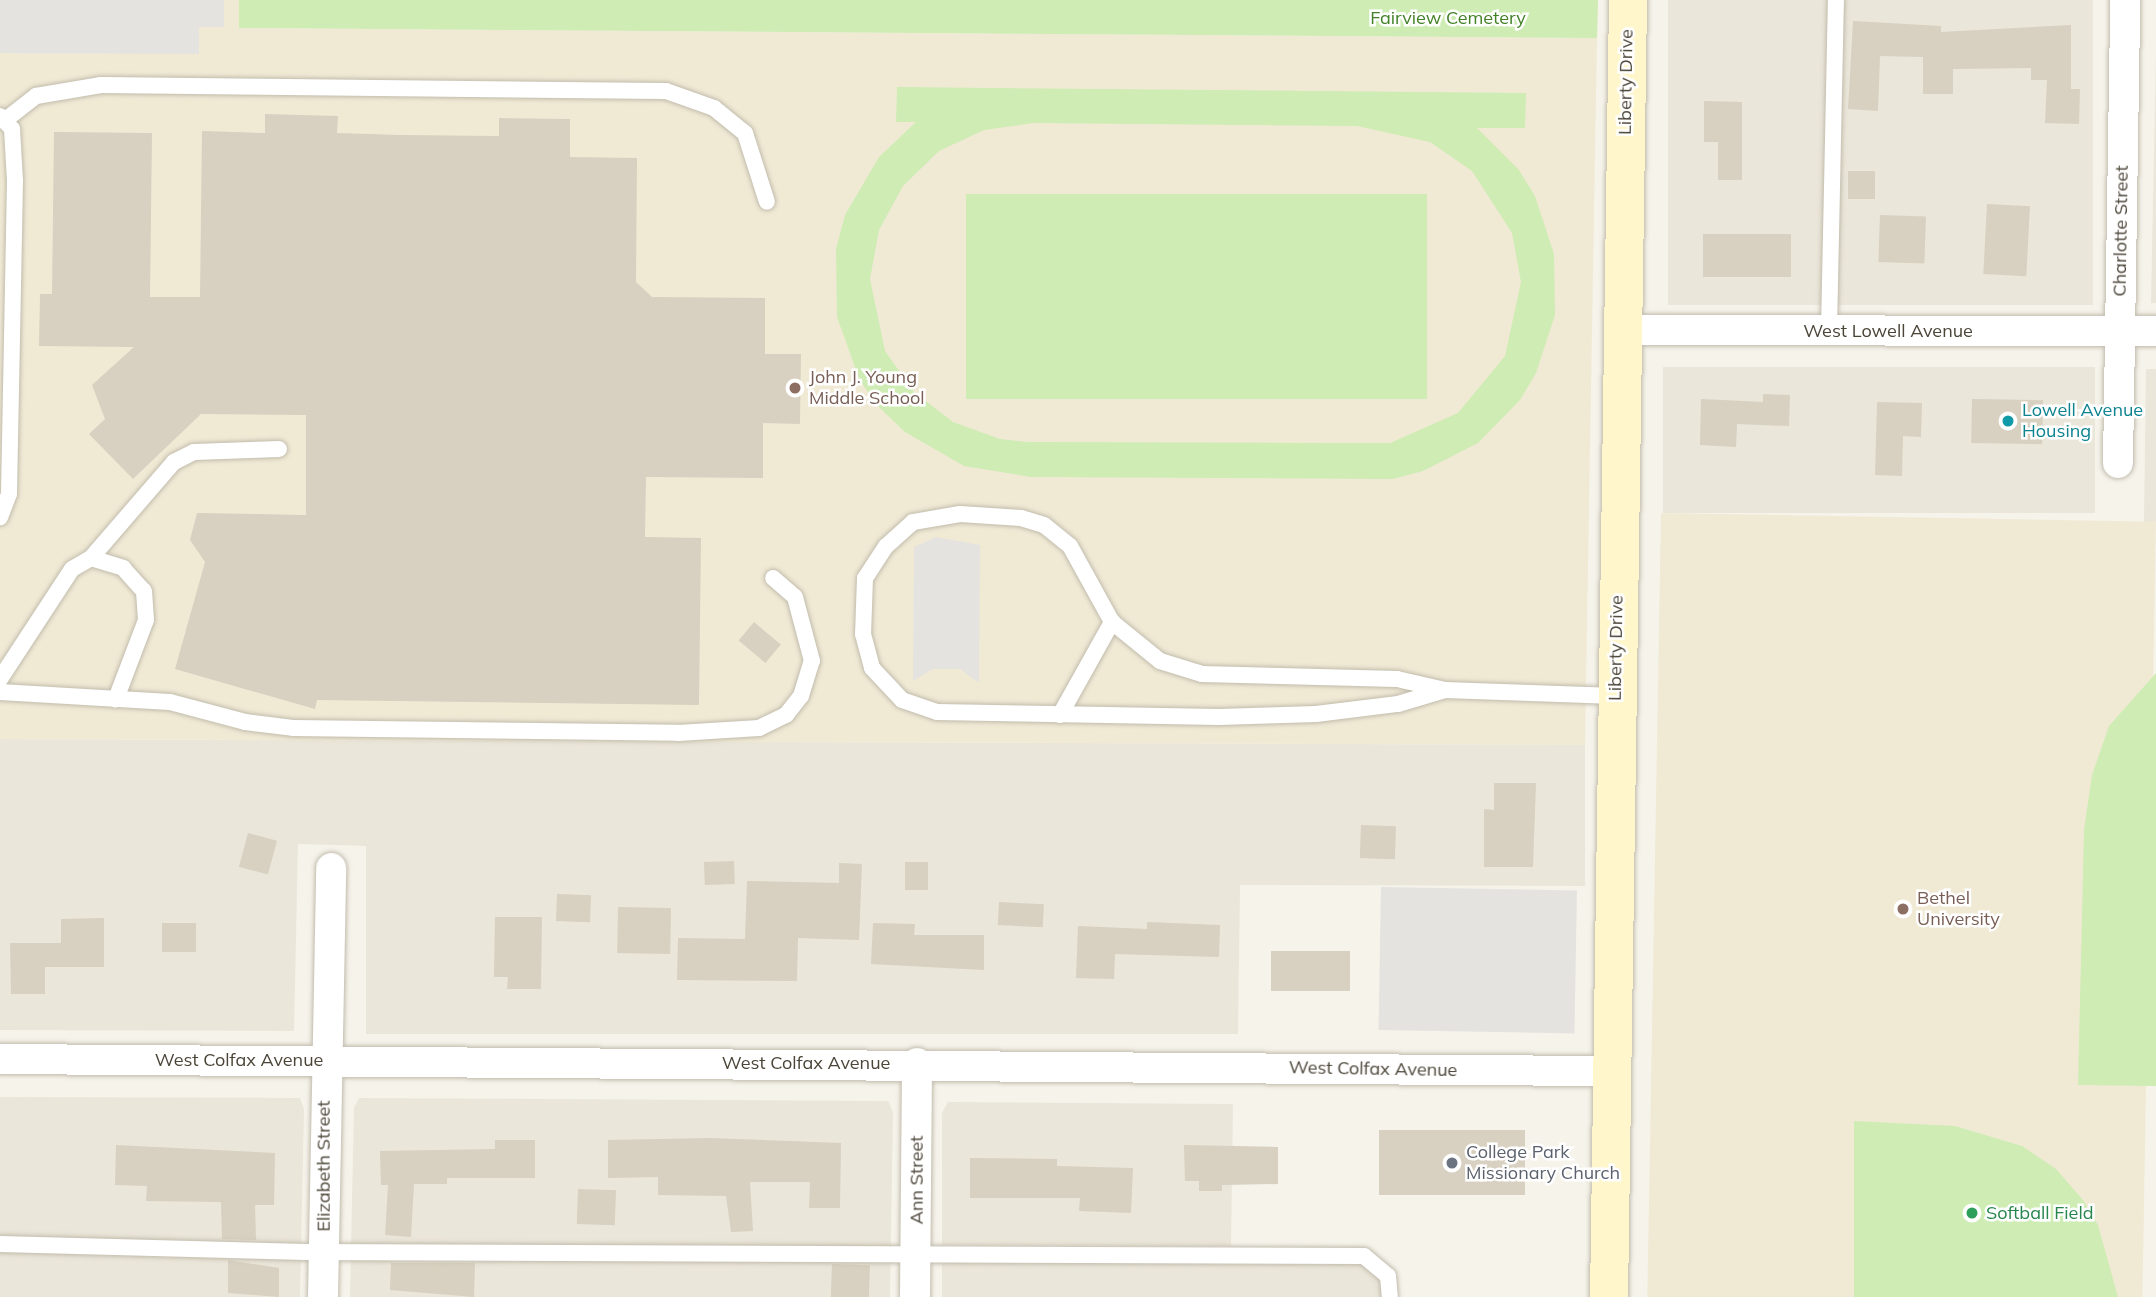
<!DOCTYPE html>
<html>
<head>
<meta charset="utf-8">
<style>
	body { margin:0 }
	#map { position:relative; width:2156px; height:1297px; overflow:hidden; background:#f6f3eb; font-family:Mulish,sans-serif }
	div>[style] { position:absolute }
	.residential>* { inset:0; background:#eae6d9; transform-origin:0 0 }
	.education>* { inset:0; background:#f0ead5; transform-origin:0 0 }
	.green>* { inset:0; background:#ceecb3; transform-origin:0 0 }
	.parking>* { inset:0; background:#e5e3df; transform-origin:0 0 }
	.building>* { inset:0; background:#d8d0c0; transform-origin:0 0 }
	.roads { filter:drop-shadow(0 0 2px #c2bcad) drop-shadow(0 0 2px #c2bcad) }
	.lane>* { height:16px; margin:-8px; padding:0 8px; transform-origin:8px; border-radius:8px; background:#fff }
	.street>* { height:30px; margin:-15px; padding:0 15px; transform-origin:15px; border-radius:15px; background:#fff }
	.secondary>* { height:38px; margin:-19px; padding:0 19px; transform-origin:19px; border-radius:19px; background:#fff6cc }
	.dots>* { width:19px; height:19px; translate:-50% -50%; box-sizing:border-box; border:4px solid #fff; border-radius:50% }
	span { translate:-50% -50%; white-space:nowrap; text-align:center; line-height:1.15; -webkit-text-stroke:5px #fff; paint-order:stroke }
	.park-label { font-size:18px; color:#438127 }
	.street-label { font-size:18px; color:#4b4538 }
	.education-label { font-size:18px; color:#785e54 }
	.left { translate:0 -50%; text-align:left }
	.culture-label { font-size:18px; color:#0d838f }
	.worship-label { font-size:18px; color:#5b616d }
	.leisure-label { font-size:18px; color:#27864d }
</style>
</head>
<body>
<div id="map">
	<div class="residential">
		<i style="left:1668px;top:0;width:425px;height:305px"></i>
		<i style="clip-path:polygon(2156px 54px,2156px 303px,2151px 303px)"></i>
		<i style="left:1663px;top:367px;width:432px;height:146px"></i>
		<i style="clip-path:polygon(2146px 369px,2156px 369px,2156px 522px,2144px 522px)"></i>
		<i style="clip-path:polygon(0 739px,1585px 745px,1585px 886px,1240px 885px,1238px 1034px,366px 1034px,366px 846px,298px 844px,294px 1031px,0 1030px)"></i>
		<i style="clip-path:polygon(0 1097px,300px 1098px,304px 1109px,300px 1297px,0 1297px)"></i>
		<i style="clip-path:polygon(359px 1098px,888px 1101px,893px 1112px,890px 1297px,350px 1297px,354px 1108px)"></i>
		<i style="clip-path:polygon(948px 1102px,1233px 1104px,1231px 1246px,942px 1245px,942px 1113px)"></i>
		<i style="clip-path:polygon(942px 1259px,1360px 1262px,1375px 1268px,1385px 1297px,942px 1297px)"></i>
	</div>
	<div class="education">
		<i style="clip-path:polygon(0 0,239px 0,239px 28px,1597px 38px,1585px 745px,0 739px)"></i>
		<i style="left:1661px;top:513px;width:495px;height:784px;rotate:1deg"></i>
	</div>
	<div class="green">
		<i style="clip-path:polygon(239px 0,1598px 0,1597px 38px,239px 28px)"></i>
		<i style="clip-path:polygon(evenodd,897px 87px,1526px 93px,1525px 128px,1477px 128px,1519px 170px,1535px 196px,1554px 254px,1555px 315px,1536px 373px,1520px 400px,1478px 443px,1423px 471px,1393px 479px,1031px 477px,964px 466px,905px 432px,880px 408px,860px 381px,837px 317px,836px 249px,845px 215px,879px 157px,916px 122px,896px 122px,897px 87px,1033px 123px,1357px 126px,1430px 142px,1472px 171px,1512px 233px,1521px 282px,1505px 356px,1458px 413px,1390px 443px,1027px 442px,1000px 439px,953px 422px,914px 392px,885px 351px,870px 279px,879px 230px,903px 186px,939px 151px,984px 130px,1033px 123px)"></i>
		<i style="left:966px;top:194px;width:461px;height:205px"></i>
		<i style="clip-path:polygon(2156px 673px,2156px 1086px,2078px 1085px,2084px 830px,2092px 775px,2109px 726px)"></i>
		<i style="clip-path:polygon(1854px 1121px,1955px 1126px,2022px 1146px,2056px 1169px,2083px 1200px,2098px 1225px,2118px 1297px,1854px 1297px)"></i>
	</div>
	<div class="parking">
		<i style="clip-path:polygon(0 0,224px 0,224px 27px,199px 27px,199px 54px,0 53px)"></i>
		<i style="clip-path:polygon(936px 537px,980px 545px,979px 683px,960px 669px,933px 669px,913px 681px,914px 547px)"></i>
		<i style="left:1381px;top:887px;width:196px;height:143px;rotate:1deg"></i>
	</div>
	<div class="building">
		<i style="clip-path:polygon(1853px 21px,1941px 26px,1941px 32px,2071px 25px,2071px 89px,2080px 89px,2079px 124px,2045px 123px,2047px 80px,2031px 80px,2031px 68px,1953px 69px,1953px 94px,1923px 94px,1923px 57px,1880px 56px,1878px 111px,1848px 109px)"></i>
		<i style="clip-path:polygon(1704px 101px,1742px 102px,1742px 180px,1718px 180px,1718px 142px,1704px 142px)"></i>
		<i style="clip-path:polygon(265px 114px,338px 116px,337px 133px,400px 135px,499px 136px,499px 118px,570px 119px,570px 157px,637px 158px,636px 282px,652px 297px,765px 298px,765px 354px,801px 354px,800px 424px,763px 423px,763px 478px,646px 477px,645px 537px,701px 538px,699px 705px,317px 700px,315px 709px,175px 669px,205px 562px,190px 540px,197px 513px,306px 515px,306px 415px,201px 414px,133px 479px,89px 434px,105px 419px,92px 385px,134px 347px,39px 346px,40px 294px,52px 294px,54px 132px,152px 133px,150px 297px,200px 297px,202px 131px,265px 133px)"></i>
		<i style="left:1848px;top:171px;width:27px;height:28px"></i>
		<i style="left:1987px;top:204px;width:43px;height:70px;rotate:3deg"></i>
		<i style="left:1880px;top:215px;width:46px;height:47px;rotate:2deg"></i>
		<i style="left:1703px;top:234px;width:88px;height:43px"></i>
		<i style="clip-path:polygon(1763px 394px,1790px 395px,1789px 426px,1737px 424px,1736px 447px,1700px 445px,1701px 399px,1763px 402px)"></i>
		<i style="left:1972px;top:399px;width:71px;height:44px;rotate:1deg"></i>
		<i style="clip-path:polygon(1877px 402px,1922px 403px,1921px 437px,1903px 436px,1902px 476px,1875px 475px)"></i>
		<i style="left:754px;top:622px;width:35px;height:24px;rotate:40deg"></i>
		<i style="clip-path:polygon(1494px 783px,1536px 783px,1533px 867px,1484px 867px,1484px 809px,1494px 810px)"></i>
		<i style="left:1361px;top:825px;width:35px;height:33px;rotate:2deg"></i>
		<i style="left:248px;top:833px;width:30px;height:35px;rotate:15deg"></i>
		<i style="left:734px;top:861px;width:23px;height:30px;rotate:88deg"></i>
		<i style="left:905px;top:862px;width:23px;height:28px"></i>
		<i style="clip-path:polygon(839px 863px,862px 864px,859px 940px,798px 938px,797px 981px,677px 980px,678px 938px,745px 939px,747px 881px,839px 883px)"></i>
		<i style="left:557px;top:894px;width:34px;height:27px;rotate:2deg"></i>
		<i style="left:999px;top:902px;width:45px;height:23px;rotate:3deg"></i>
		<i style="left:618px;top:907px;width:53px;height:46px;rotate:1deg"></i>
		<i style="clip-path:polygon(495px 917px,542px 917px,541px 989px,507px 989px,508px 977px,494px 977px)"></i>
		<i style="clip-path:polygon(104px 918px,104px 967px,45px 967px,45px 994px,11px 994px,10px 943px,61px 943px,61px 919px)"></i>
		<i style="clip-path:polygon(1147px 922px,1220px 925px,1219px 957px,1115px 954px,1114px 979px,1076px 978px,1078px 926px,1147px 929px)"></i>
		<i style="left:196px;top:923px;width:29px;height:34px;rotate:90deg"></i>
		<i style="clip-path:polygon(873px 923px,915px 924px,914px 935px,984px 935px,984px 970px,871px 964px)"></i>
		<i style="left:1271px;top:951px;width:79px;height:40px"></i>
		<i style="left:1379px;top:1130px;width:146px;height:65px"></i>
		<i style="clip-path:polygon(709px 1138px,841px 1143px,840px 1208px,809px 1208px,810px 1182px,750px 1182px,753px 1231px,731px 1232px,726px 1196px,658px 1195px,658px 1177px,608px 1178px,608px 1140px)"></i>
		<i style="clip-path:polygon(495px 1140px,535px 1140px,535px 1178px,447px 1178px,447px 1184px,414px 1184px,411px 1237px,385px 1235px,388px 1185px,381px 1185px,380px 1151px,495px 1149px)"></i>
		<i style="clip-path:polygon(116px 1145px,275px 1153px,274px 1205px,255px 1205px,256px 1240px,222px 1239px,221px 1202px,146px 1201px,147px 1186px,115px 1185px)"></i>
		<i style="clip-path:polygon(1184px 1145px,1278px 1147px,1278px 1184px,1222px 1185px,1222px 1191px,1199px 1191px,1199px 1181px,1185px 1181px)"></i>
		<i style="clip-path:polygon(970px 1158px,1057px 1159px,1057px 1166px,1133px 1168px,1131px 1213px,1079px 1211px,1080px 1198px,970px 1198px)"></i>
		<i style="left:578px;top:1189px;width:38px;height:35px;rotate:2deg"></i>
		<i style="clip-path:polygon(228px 1260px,279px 1268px,279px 1297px,228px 1293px)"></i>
		<i style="clip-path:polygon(391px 1263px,475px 1263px,474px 1297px,390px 1290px)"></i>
		<i style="left:832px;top:1264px;width:38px;height:33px;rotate:2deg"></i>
	</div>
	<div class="roads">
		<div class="lane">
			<i style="left:0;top:116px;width:18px;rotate:47deg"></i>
			<i style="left:12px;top:129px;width:52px;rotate:86.7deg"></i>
			<i style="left:15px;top:181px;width:313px;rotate:91.1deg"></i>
			<i style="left:9px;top:494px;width:25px;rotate:111deg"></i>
			<i style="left:4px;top:121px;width:41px;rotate:-38deg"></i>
			<i style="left:36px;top:96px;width:66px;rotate:-9.6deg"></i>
			<i style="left:101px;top:85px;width:565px;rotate:0.61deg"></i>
			<i style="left:666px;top:91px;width:51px;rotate:19.5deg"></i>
			<i style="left:714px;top:108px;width:40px;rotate:39deg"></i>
			<i style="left:745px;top:133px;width:72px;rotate:72.3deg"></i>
			<i style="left:1829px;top:330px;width:330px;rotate:-88.8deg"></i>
			<i style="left:91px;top:558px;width:127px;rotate:-49.2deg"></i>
			<i style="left:174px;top:462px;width:22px;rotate:-27deg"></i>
			<i style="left:194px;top:452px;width:85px;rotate:-2deg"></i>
			<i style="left:0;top:679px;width:131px;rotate:-56.8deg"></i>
			<i style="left:72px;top:569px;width:22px;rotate:-30deg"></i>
			<i style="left:91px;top:558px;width:34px;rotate:17deg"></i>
			<i style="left:123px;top:568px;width:31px;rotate:48deg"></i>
			<i style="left:144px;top:591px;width:29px;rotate:86deg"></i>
			<i style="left:146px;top:620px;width:85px;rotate:110.8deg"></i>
			<i style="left:1445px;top:690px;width:49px;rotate:-167.1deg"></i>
			<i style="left:1397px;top:679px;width:195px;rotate:-178.5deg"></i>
			<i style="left:1202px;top:674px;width:44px;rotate:-162.8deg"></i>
			<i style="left:1160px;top:661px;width:62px;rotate:-140.9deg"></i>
			<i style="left:1112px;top:622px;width:87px;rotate:-118.9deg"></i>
			<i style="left:1070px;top:546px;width:33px;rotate:-141deg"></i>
			<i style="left:1044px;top:525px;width:24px;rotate:-163deg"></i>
			<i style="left:1021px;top:518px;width:61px;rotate:-176.2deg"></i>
			<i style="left:960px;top:514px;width:48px;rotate:170.3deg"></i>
			<i style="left:913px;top:522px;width:36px;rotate:138deg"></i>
			<i style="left:886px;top:546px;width:38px;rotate:123deg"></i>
			<i style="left:865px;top:578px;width:56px;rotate:92deg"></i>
			<i style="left:863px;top:634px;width:35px;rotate:75deg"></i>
			<i style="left:872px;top:668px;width:44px;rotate:46.8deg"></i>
			<i style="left:902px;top:700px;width:37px;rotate:19deg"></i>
			<i style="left:937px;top:712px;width:282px;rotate:1deg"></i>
			<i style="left:1219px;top:717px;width:97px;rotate:-1.8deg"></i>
			<i style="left:1316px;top:714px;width:83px;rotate:-7deg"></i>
			<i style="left:1398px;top:704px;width:49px;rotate:-16.6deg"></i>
			<i style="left:1445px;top:690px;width:171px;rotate:2deg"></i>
			<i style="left:0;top:692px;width:170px;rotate:3.4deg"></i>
			<i style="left:170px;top:702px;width:78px;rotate:14.9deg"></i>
			<i style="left:245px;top:722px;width:48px;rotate:7.1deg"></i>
			<i style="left:293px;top:728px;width:385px;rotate:0.7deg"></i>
			<i style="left:678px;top:733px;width:81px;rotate:-3.5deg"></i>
			<i style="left:759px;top:728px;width:30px;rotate:-26deg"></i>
			<i style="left:786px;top:715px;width:24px;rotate:-52deg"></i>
			<i style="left:801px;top:696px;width:37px;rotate:-73deg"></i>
			<i style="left:812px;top:661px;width:66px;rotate:-104.9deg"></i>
			<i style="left:795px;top:597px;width:29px;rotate:-139deg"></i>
			<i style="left:1060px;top:715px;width:107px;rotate:-60.8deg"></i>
			<i style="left:0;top:1244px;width:306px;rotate:1.5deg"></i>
			<i style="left:306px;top:1252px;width:1058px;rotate:0.22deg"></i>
			<i style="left:1364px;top:1256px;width:31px;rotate:40deg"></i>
			<i style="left:1388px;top:1276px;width:21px;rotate:85deg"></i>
		</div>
		<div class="street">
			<i style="left:1620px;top:330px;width:536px;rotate:0.11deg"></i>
			<i style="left:2118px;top:463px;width:463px;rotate:-89.1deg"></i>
			<i style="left:0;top:1059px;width:1612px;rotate:0.43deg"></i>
			<i style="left:323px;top:1297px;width:429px;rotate:-88.9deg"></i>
			<i style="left:915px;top:1297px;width:234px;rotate:-89.5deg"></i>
		</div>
		<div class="secondary">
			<i style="left:1609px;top:1297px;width:1297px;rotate:-89.16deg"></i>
		</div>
	</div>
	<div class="dots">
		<i style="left:795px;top:388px;background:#8d6e63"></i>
		<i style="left:2008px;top:421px;background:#0f9aa8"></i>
		<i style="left:1903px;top:909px;background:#8d6e63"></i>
		<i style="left:1452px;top:1163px;background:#6b7280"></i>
		<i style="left:1972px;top:1213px;background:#2e9e5b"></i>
	</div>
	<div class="park-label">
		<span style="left:1448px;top:18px">Fairview Cemetery</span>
	</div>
	<div class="street-label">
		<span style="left:1626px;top:82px;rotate:-89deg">Liberty Drive</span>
		<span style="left:2121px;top:231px;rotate:-89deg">Charlotte Street</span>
		<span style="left:1888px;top:331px">West Lowell Avenue</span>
		<span style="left:1616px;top:648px;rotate:-89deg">Liberty Drive</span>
		<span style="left:239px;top:1060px">West Colfax Avenue</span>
		<span style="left:806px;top:1063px">West Colfax Avenue</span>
		<span style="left:1373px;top:1069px;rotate:1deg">West Colfax Avenue</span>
		<span style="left:324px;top:1166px;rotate:-90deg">Elizabeth Street</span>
		<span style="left:917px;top:1180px;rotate:-90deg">Ann Street</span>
	</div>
	<div class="education-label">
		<span class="left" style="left:809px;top:388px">John J. Young<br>Middle School</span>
		<span class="left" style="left:1917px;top:909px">Bethel<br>University</span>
	</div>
	<div class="culture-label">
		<span class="left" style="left:2022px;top:421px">Lowell Avenue<br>Housing</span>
	</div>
	<div class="worship-label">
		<span class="left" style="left:1466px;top:1163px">College Park<br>Missionary Church</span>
	</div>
	<div class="leisure-label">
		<span class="left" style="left:1986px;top:1213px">Softball Field</span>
	</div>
</div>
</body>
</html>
